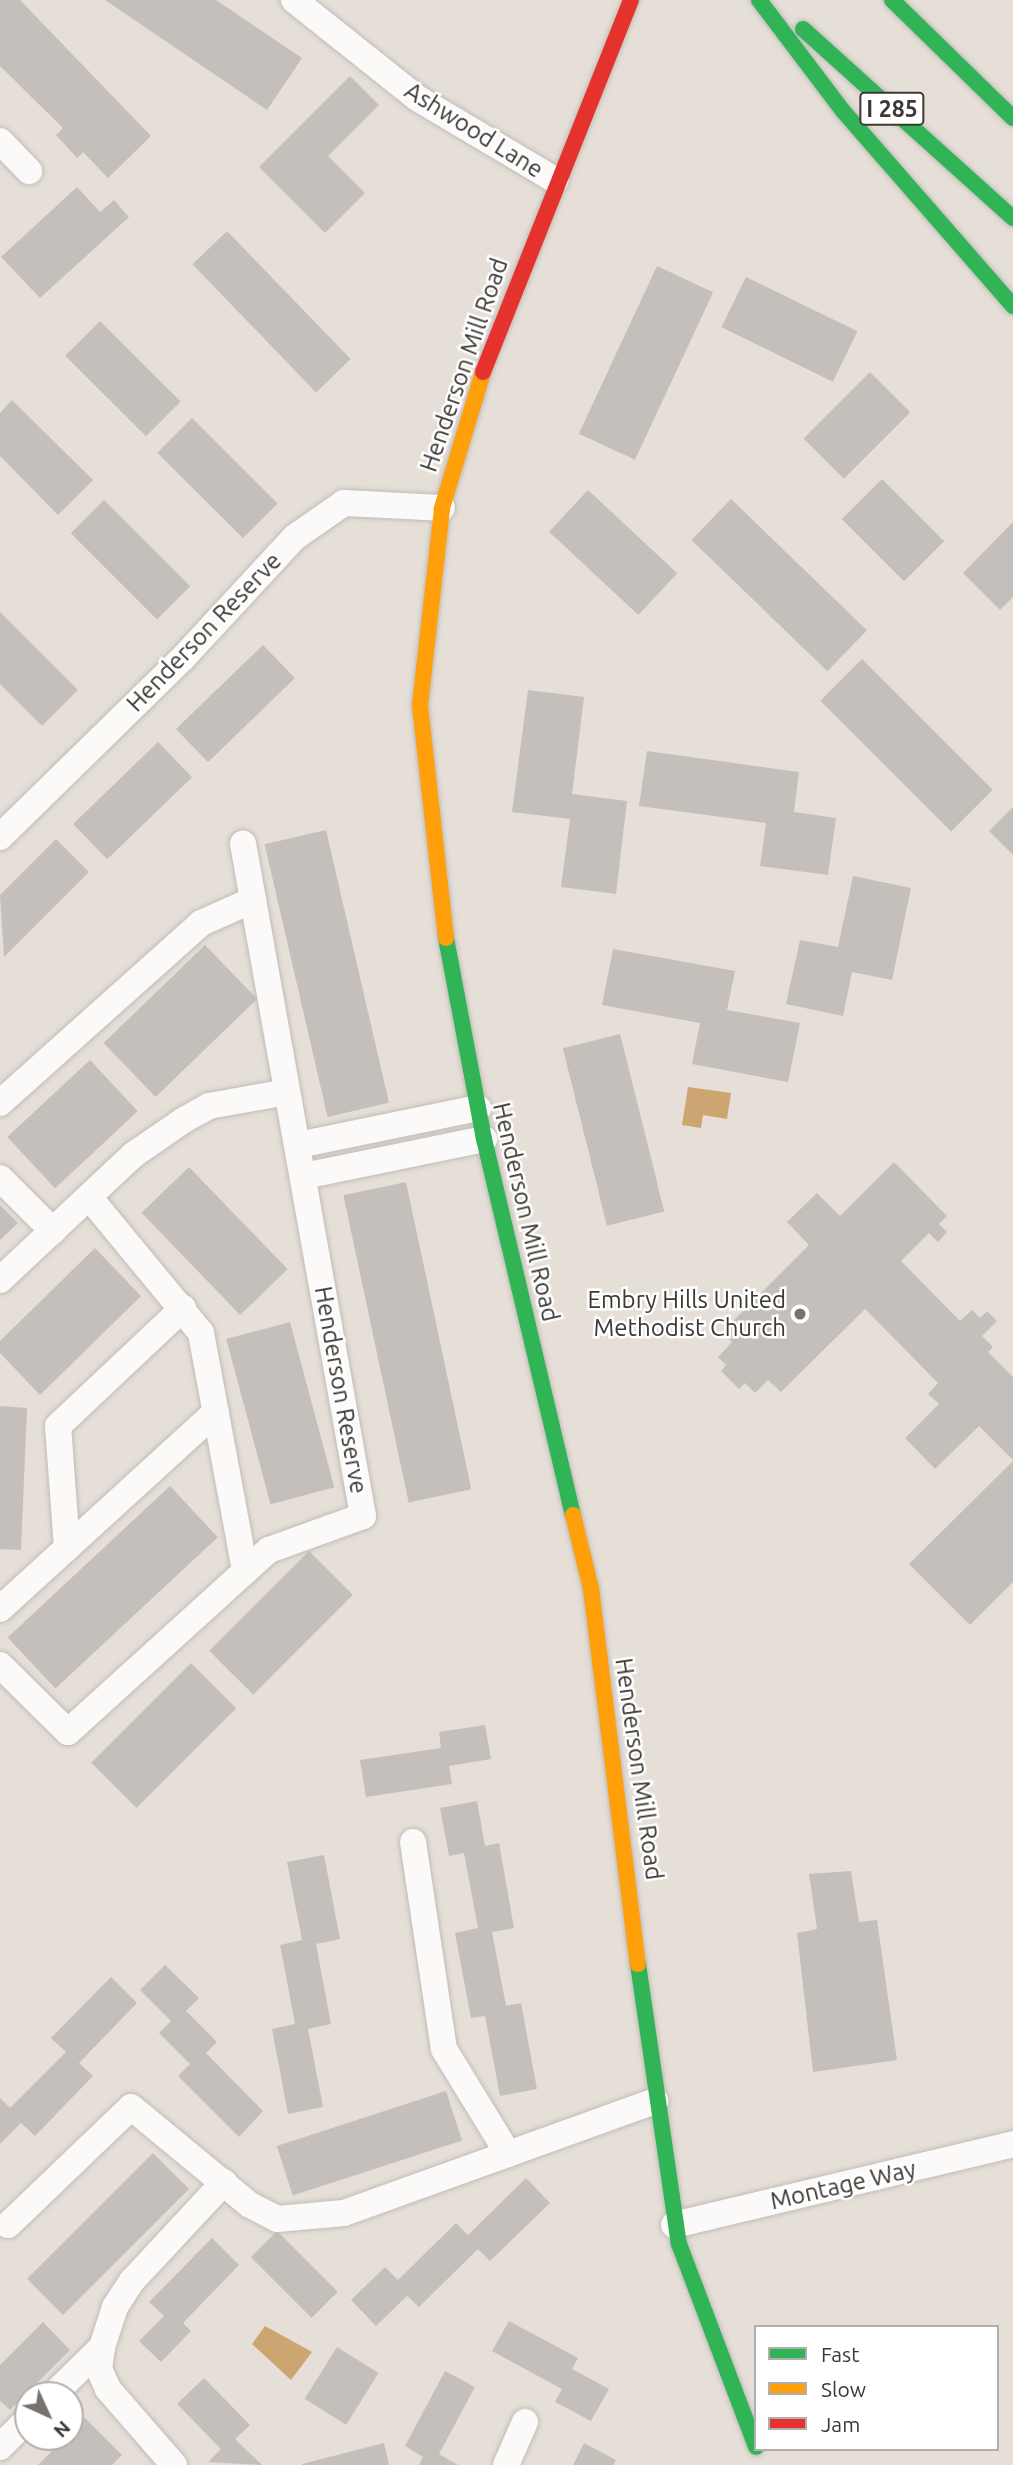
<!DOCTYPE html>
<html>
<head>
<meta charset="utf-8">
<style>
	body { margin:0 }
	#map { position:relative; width:1013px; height:2465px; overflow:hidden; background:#e5dfd8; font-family:Ubuntu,sans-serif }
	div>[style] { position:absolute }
	.water>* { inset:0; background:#cda570 }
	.building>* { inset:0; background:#c4bfba; transform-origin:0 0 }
	.roads { filter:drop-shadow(0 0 2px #c1bcb7) drop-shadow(0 0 2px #c1bcb7) }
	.street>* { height:26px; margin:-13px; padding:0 13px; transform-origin:13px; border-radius:13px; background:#fbfaf9 }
	.fast>* { height:16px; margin:-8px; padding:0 8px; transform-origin:8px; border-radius:8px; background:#30b455 }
	.slow>* { height:16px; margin:-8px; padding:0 8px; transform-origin:8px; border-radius:8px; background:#ff9f0a }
	.jam>* { height:16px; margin:-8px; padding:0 8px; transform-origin:8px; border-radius:8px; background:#e5322d }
	.dots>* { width:19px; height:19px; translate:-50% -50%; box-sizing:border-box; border:4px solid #fff; border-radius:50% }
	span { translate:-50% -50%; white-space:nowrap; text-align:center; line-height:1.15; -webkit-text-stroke:5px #fff; paint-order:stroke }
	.shield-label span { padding:2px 5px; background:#fff; border:2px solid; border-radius:5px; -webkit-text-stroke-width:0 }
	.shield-label { font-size:23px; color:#3c3833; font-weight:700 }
	.street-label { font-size:24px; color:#3c3833 }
	.poi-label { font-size:24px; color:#3c3833 }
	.right { translate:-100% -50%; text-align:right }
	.legend { position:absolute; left:754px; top:2325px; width:245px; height:126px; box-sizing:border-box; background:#fff; border:2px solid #b1afad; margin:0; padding:9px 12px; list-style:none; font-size:21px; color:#3c3833 }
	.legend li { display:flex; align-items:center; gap:14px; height:35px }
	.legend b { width:35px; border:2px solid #b1afad }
	.north { position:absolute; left:14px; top:2381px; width:70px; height:70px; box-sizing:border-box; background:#fff; border:2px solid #b1afad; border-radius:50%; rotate:135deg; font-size:19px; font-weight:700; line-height:28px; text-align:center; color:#3c3833 }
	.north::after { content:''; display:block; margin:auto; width:24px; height:32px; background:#77726d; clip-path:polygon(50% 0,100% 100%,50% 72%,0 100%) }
</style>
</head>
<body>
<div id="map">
	<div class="water">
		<i style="clip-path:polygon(688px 1087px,731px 1093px,727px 1119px,703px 1115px,701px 1128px,682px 1125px)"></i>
		<i style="clip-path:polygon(265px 2326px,312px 2352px,291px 2380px,252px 2344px)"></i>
	</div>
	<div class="building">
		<i style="clip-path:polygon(0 0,20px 0,151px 136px,108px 178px,83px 152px,77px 158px,56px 135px,63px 128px,0 66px)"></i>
		<i style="clip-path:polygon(105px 0,216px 0,302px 58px,267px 110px)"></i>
		<i style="clip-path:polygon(350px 76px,379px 105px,328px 156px,365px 193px,325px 233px,259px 167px)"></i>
		<i style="clip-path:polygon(77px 187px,100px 212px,114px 200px,129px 217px,40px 298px,1px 257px)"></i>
		<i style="left:227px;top:231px;width:178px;height:48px;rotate:46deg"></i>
		<i style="left:657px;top:266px;width:62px;height:185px;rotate:25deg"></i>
		<i style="left:746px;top:277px;width:124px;height:56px;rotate:26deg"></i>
		<i style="left:100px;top:321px;width:114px;height:49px;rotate:45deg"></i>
		<i style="left:870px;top:372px;width:57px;height:94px;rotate:45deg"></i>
		<i style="clip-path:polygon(12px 400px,93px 480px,58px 515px,0 456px,0 413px)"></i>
		<i style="left:192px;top:418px;width:121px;height:49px;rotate:45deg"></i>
		<i style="left:882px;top:479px;width:88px;height:57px;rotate:45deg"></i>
		<i style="left:588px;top:490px;width:122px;height:57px;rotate:43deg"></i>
		<i style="left:731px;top:499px;width:189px;height:57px;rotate:44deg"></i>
		<i style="left:104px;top:500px;width:122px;height:47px;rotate:45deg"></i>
		<i style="clip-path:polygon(1013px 522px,1013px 597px,1000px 610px,963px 573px)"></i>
		<i style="clip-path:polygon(0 612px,78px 690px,42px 726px,0 684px)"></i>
		<i style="left:263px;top:645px;width:46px;height:121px;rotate:46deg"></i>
		<i style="left:862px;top:659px;width:185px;height:59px;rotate:45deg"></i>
		<i style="clip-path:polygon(528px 690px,584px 697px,572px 794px,627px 801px,616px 894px,561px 887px,570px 819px,512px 812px)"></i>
		<i style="left:158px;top:742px;width:49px;height:118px;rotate:46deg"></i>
		<i style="clip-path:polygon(647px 751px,799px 772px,794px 812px,836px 818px,828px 875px,760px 866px,766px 823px,639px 806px)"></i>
		<i style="clip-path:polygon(1013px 807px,1013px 855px,989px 831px)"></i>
		<i style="left:326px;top:830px;width:280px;height:63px;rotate:77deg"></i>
		<i style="clip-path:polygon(56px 839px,89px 872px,4px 957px,0 895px)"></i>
		<i style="clip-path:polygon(853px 876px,911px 888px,892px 980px,852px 972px,843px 1016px,786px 1004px,800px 940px,838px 947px)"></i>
		<i style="left:205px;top:945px;width:75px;height:141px;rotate:46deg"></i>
		<i style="clip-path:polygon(613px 949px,735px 971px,727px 1010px,800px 1023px,788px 1082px,692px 1064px,700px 1023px,602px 1005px)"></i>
		<i style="left:620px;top:1034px;width:183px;height:59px;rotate:76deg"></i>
		<i style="left:90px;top:1060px;width:70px;height:113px;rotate:47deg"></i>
		<i style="clip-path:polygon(894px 1162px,947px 1216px,939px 1224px,947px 1232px,938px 1242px,929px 1233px,901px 1261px,960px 1321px,972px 1310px,980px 1318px,987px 1311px,997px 1321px,982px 1336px,993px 1347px,988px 1352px,1013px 1377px,1013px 1460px,979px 1426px,935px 1469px,905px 1438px,939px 1404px,928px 1394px,938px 1383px,865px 1309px,781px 1392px,768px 1380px,755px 1393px,745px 1383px,739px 1389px,721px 1371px,726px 1365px,718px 1357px,732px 1342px,722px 1332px,809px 1245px,787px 1222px,817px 1193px,840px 1216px)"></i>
		<i style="left:189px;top:1167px;width:142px;height:66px;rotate:46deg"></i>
		<i style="left:406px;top:1182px;width:314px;height:64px;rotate:78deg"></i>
		<i style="clip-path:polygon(0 1205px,18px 1223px,0 1240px)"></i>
		<i style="clip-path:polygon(95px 1248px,141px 1296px,40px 1395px,0 1353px,0 1341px)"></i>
		<i style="left:290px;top:1322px;width:171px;height:66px;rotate:75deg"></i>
		<i style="clip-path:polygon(0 1406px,27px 1408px,21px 1550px,0 1549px)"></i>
		<i style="clip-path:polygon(1013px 1461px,1013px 1582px,970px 1625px,909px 1564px)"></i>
		<i style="left:170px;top:1486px;width:70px;height:222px;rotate:47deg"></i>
		<i style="left:309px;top:1551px;width:62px;height:141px;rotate:45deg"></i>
		<i style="left:191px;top:1663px;width:64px;height:141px;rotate:45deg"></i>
		<i style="clip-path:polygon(485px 1725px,491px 1759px,449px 1766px,452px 1784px,366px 1797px,360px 1760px,441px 1748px,439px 1732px)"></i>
		<i style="clip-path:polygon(477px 1801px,485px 1846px,499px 1843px,514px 1928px,492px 1932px,506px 2006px,521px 2003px,537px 2089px,500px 2096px,485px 2016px,471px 2018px,455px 1933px,478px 1928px,464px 1853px,449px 1856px,440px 1808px)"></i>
		<i style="clip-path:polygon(324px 1855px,340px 1939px,316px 1944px,331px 2024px,308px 2029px,323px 2107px,288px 2114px,272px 2029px,295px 2024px,280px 1945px,302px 1940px,287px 1862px)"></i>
		<i style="clip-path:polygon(851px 1871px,859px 1922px,877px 1920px,897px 2060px,813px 2072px,797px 1933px,817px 1929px,809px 1874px)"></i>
		<i style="clip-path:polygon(165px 1965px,199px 1998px,186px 2011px,217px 2042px,206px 2053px,263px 2111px,239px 2137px,178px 2076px,190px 2064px,159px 2033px,171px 2021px,140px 1990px)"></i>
		<i style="clip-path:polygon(111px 1977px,137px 2003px,79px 2063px,93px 2076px,35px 2136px,21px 2123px,0 2144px,0 2098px,10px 2108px,66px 2052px,51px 2038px)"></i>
		<i style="left:446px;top:2091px;width:52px;height:178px;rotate:72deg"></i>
		<i style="left:153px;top:2153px;width:51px;height:178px;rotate:45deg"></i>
		<i style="clip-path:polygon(526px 2178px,550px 2203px,490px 2261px,478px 2249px,419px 2307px,407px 2296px,376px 2326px,351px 2300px,385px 2267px,398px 2280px,456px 2223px,468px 2235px)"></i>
		<i style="left:277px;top:2231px;width:86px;height:37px;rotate:45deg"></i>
		<i style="clip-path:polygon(212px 2238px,239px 2265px,183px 2323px,191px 2331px,161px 2362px,139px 2341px,164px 2316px,149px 2302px)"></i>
		<i style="clip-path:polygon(509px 2321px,578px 2358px,572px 2369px,609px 2389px,591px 2421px,555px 2402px,562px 2389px,492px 2351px)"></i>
		<i style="clip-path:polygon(43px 2322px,70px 2350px,10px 2410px,0 2401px,0 2365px)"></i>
		<i style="left:337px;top:2347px;width:49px;height:61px;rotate:32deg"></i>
		<i style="clip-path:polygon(445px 2371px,475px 2387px,439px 2454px,458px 2465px,419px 2465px,423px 2457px,405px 2446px)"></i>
		<i style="clip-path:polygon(204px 2378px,250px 2425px,235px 2439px,262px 2465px,208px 2462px,221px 2449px,177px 2404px)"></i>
		<i style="clip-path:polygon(85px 2418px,122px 2455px,112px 2465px,38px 2465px)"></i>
		<i style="clip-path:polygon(384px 2443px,389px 2465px,302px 2465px,302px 2464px)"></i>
		<i style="clip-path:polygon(584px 2443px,616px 2460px,613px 2465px,573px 2465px)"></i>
	</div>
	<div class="roads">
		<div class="street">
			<i style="left:294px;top:0;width:157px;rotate:38.5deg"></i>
			<i style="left:417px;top:98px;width:161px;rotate:30.7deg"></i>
			<i style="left:0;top:141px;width:42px;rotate:46deg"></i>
			<i style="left:0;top:837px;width:255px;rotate:-44.4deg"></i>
			<i style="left:182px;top:659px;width:166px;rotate:-47.2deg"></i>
			<i style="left:295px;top:537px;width:60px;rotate:-34.8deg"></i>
			<i style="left:344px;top:503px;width:98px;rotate:2.9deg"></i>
			<i style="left:0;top:1103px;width:270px;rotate:-41.8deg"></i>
			<i style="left:201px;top:923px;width:57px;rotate:-23.9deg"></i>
			<i style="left:298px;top:1145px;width:184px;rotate:-11.6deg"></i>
			<i style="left:304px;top:1176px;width:184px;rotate:-11.6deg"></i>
			<i style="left:0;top:1178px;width:75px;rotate:45deg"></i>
			<i style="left:89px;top:1197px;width:176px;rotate:50.5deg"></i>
			<i style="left:201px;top:1333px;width:242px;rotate:79.5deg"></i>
			<i style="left:0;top:1280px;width:183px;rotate:-43.2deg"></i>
			<i style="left:133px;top:1155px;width:62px;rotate:-34.5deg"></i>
			<i style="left:184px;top:1120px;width:29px;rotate:-29deg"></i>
			<i style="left:209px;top:1106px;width:79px;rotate:-10.2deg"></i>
			<i style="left:67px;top:1548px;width:122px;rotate:-94.2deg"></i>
			<i style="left:58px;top:1426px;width:172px;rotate:-43.3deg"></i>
			<i style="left:0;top:1609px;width:292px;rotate:-42.4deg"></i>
			<i style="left:0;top:1665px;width:95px;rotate:44.6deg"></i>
			<i style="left:68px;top:1732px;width:271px;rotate:-42.2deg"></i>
			<i style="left:269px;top:1550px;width:100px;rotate:-19.9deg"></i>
			<i style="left:363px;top:1516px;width:683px;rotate:-100.12deg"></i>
			<i style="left:413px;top:1842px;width:209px;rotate:81.5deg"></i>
			<i style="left:444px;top:2049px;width:123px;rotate:58.6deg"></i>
			<i style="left:8px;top:2225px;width:170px;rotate:-43.8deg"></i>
			<i style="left:131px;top:2107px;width:154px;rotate:39.5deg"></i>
			<i style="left:250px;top:2205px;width:30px;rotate:27deg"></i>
			<i style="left:277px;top:2219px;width:67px;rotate:-5.1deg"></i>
			<i style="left:344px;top:2213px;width:331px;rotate:-19.8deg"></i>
			<i style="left:674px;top:2225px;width:349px;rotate:-13.4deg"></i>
			<i style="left:53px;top:2395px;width:69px;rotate:-44.4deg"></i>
			<i style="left:0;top:2447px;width:40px;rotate:-45deg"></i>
			<i style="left:174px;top:2465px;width:101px;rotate:-131deg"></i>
			<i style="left:108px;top:2389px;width:22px;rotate:-114deg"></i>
			<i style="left:99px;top:2369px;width:22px;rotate:-82deg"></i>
			<i style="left:102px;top:2347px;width:42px;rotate:-72deg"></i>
			<i style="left:115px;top:2307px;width:31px;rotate:-57deg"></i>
			<i style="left:132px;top:2281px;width:135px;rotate:-47.1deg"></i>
			<i style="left:506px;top:2465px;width:47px;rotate:-66.2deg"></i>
		</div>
		<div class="fast">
			<i style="left:759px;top:0;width:139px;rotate:52.9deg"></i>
			<i style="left:843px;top:111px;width:259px;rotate:48.9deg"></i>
			<i style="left:892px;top:0;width:169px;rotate:44.3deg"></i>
			<i style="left:803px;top:29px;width:283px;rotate:42deg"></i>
			<i style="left:446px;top:938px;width:205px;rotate:79.3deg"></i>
			<i style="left:484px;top:1139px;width:386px;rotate:76.7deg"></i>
			<i style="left:638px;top:1964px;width:283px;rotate:81.7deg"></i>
			<i style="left:679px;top:2244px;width:217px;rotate:69.2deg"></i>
		</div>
		<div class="slow">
			<i style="left:446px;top:938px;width:234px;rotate:-96.4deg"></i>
			<i style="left:420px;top:705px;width:198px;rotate:-83.6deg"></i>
			<i style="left:442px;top:508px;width:142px;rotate:-73.2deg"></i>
			<i style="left:573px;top:1515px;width:76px;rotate:76.3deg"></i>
			<i style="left:591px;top:1589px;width:378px;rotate:82.9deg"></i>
		</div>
		<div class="jam">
			<i style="left:483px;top:372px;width:400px;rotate:-68.3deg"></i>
		</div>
	</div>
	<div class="dots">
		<i style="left:800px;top:1314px;background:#77726d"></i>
	</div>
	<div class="shield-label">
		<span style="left:892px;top:109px">I 285</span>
	</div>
	<div class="street-label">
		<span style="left:474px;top:130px;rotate:32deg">Ashwood Lane</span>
		<span style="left:464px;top:365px;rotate:-71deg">Henderson Mill Road</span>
		<span style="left:204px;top:632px;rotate:-46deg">Henderson Reserve</span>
		<span style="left:526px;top:1212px;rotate:77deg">Henderson Mill Road</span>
		<span style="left:341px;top:1390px;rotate:80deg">Henderson Reserve</span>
		<span style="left:639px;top:1769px;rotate:82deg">Henderson Mill Road</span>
		<span style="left:843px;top:2185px;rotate:-13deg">Montage Way</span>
	</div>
	<div class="poi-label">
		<span class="right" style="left:786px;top:1314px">Embry Hills United<br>Methodist Church</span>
	</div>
	<ul class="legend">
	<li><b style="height:9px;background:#30b455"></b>Fast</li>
	<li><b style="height:9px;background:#ff9f0a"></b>Slow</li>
	<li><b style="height:9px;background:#e5322d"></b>Jam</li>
	</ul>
	<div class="north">N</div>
</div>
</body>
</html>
